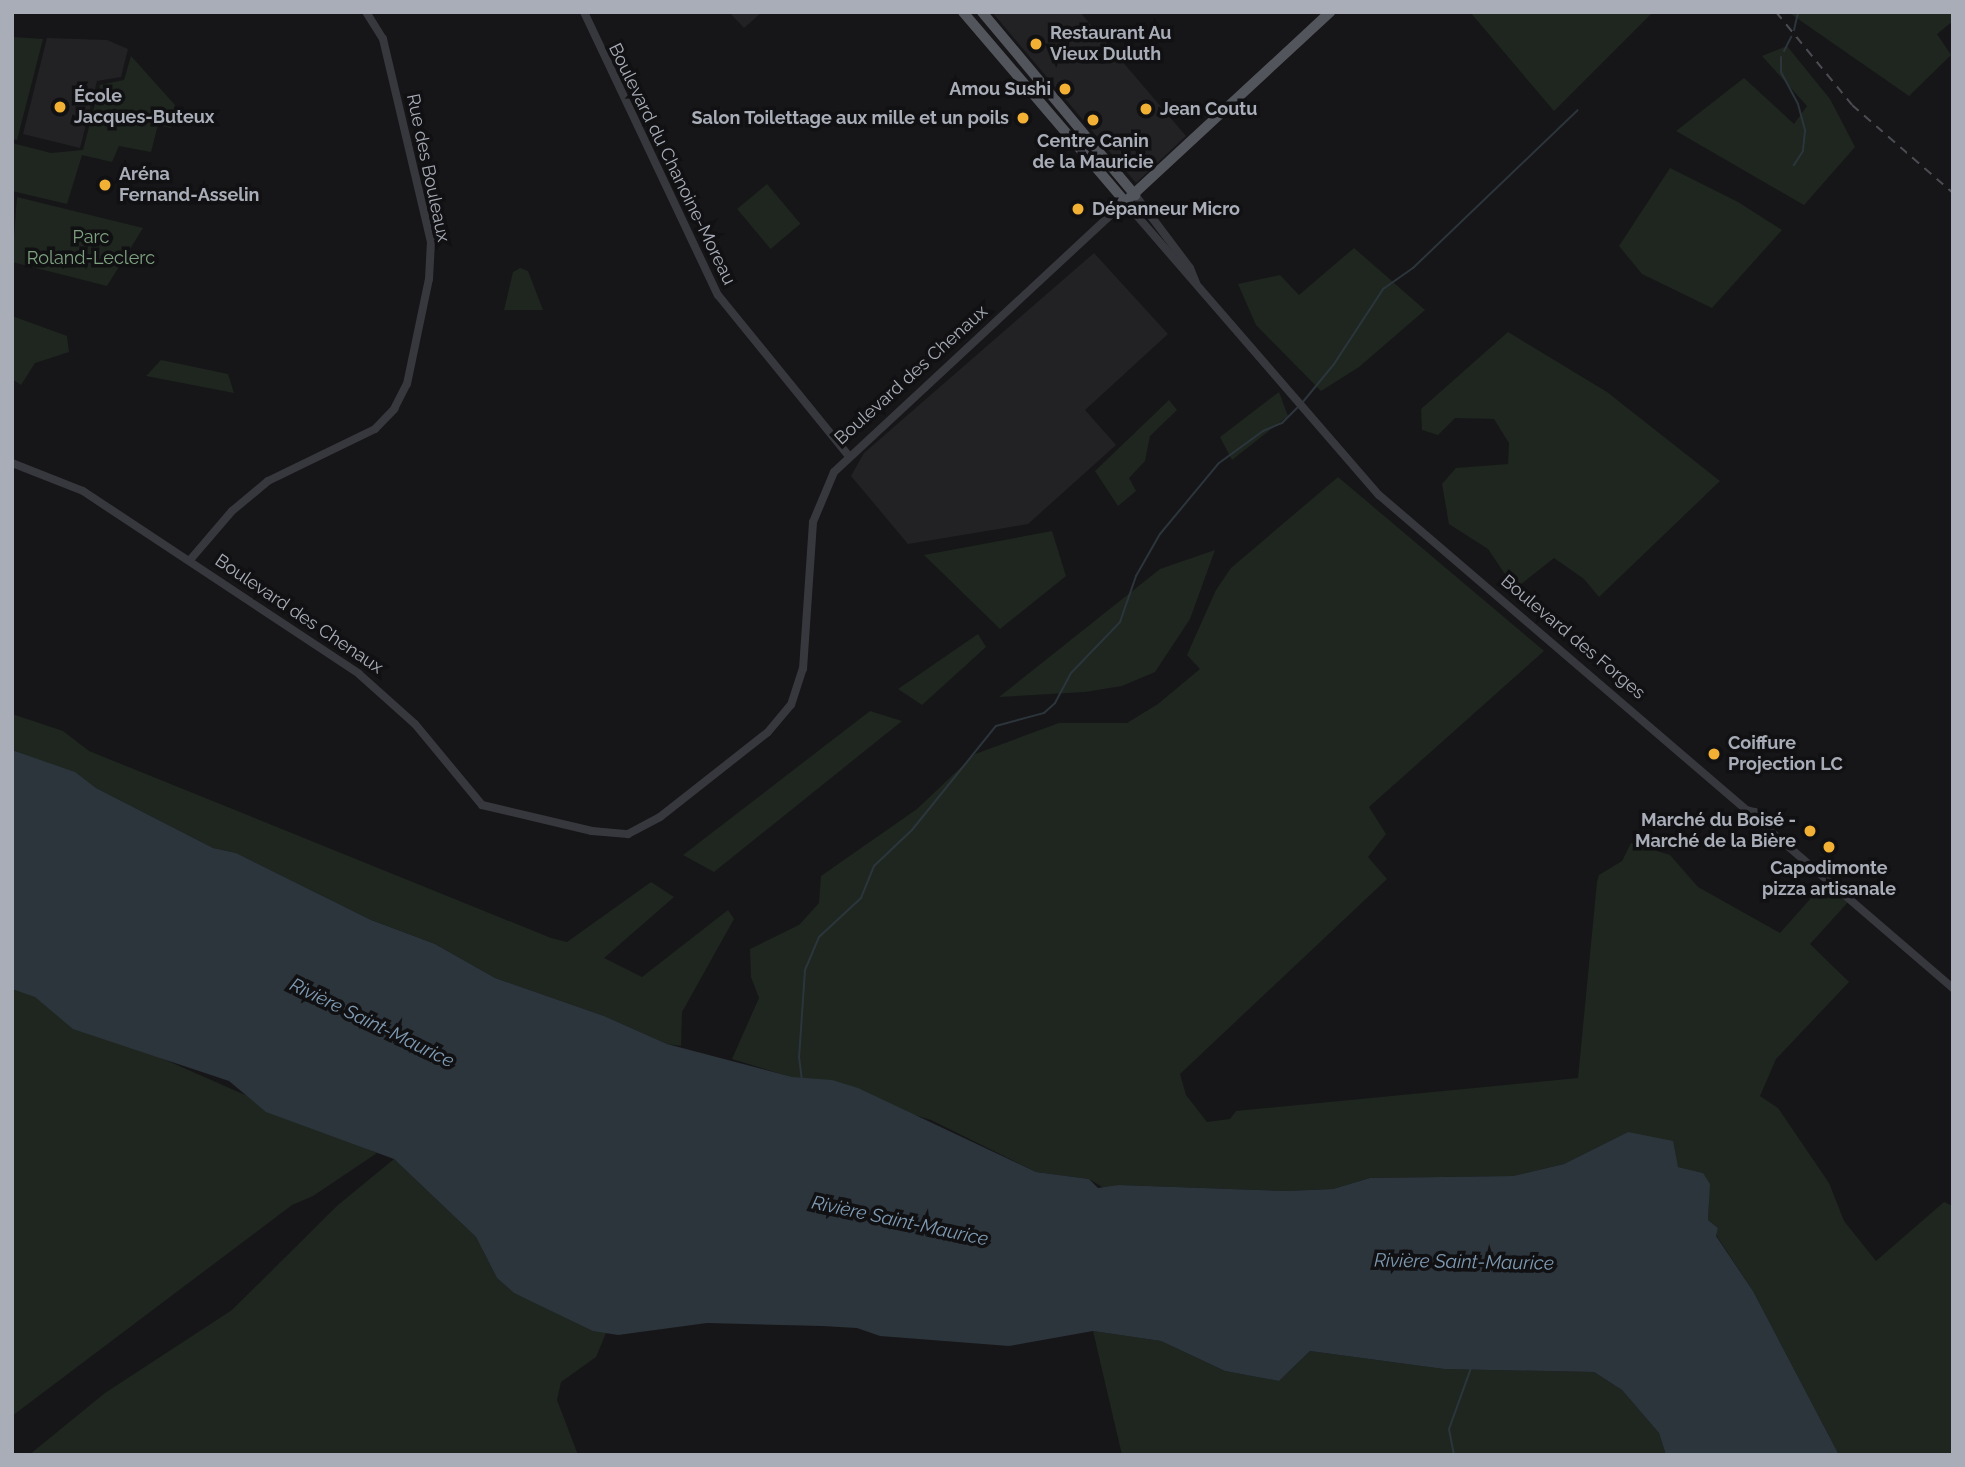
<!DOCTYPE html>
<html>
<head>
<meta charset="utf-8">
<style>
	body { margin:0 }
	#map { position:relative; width:1965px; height:1467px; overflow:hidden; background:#161618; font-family:Raleway,sans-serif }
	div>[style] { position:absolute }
	.built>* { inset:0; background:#222225 }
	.green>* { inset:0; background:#1e261f; transform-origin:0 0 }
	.water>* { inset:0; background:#2c353c }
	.stream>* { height:2px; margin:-1px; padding:0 1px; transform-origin:1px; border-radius:1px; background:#2c353c }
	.minor>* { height:8px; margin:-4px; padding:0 4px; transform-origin:4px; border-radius:4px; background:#37383d }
	.major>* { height:10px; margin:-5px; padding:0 5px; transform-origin:5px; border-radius:5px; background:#53555c }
	.rail>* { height:2px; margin-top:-1px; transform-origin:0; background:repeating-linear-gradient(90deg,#4a4c52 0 9px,transparent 0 16px) }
	.dots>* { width:19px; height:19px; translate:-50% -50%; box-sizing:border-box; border:4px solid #111113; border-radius:50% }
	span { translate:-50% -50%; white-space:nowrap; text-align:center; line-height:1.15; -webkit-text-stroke:7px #111113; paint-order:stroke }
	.poi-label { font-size:18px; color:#a8adb8; font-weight:700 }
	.left { translate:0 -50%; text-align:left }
	.right { translate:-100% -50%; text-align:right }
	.street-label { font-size:18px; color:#a8adb8 }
	.park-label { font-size:18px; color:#7fa381 }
	.water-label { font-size:19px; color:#7f9bb3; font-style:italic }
	.frame { position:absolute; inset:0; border:14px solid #a8adb8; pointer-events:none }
</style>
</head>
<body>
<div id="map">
	<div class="built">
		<i style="clip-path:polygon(729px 12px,762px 12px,744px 28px)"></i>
		<i style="clip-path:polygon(992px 12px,1080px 12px,1186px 136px,1136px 183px)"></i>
		<i style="clip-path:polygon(47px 38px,107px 40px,128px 49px,121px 77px,97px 81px,80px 148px,23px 134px)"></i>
		<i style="clip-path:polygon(1094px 253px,1168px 334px,1085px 410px,1116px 445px,1028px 524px,908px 544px,851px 476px,864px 453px)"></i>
	</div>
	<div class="green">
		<i style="clip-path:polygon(1470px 12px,1653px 12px,1554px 111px)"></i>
		<i style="clip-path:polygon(1788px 12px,1953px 12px,1953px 21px,1937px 34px,1951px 55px,1909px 96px)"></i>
		<i style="clip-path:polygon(12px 37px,43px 39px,17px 140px,12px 139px)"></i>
		<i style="clip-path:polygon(1787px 46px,1830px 99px,1855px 147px,1804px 205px,1676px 131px,1744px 78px,1794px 124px,1807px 106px,1762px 56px)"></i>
		<i style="clip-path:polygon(131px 56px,175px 105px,171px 128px,158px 125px,151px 152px,119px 146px,112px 162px,82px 155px,67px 204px,12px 191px,12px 143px,51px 153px,83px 150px,100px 85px,124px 80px)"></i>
		<i style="clip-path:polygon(1670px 168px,1738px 202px,1782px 230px,1712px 308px,1642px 274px,1619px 246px)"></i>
		<i style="left:767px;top:184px;width:52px;height:39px;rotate:50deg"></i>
		<i style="clip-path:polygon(17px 197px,143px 228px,107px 286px,12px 262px)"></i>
		<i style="clip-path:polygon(1354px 248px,1425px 310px,1359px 367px,1321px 391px,1256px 325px,1238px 284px,1280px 275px,1299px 295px)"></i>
		<i style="clip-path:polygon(520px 268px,528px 271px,543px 310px,504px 310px,513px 272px)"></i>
		<i style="clip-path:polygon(12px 316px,67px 336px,69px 352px,35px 363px,21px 385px,12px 379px)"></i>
		<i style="clip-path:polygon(1508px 332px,1607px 392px,1720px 481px,1599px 597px,1584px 579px,1554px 558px,1520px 585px,1507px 577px,1488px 549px,1449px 524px,1442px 484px,1456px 468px,1508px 464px,1509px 443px,1494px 419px,1455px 418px,1438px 435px,1422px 430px,1421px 409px)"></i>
		<i style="clip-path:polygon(161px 360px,228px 374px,234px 393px,146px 376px)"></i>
		<i style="clip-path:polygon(1279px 392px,1288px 416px,1232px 460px,1220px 437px)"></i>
		<i style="clip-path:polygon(1169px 400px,1177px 410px,1150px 436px,1145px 461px,1129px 478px,1136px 491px,1118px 506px,1095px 471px)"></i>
		<i style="clip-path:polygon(1338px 477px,1544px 651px,1369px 807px,1386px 834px,1368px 857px,1387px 879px,1180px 1074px,1186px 1095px,1207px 1122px,1230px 1119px,1236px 1111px,1578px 1078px,1597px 882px,1599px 875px,1622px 861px,1631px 843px,1670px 855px,1698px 887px,1780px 933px,1827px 880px,1850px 900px,1810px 944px,1849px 982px,1776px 1059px,1760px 1096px,1778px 1108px,1829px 1183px,1844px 1221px,1876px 1261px,1944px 1202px,1953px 1206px,1953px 1455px,1839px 1455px,1753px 1291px,1716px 1235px,1718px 1228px,1708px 1220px,1709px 1198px,1703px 1173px,1678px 1167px,1673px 1151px,1628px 1132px,1564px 1164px,1513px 1176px,1370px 1178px,1333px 1189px,1286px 1191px,1119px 1185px,1107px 1190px,1089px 1179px,1036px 1172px,931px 1120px,732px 1059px,759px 998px,751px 977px,750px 949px,799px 925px,819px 903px,821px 876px,917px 809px,975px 754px,1059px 723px,1127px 723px,1158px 704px,1200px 669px,1187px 655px,1216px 590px,1231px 568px)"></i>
		<i style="clip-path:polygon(1052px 531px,1066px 576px,1000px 629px,924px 555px)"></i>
		<i style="clip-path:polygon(1215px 550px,1190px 619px,1155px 672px,1122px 686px,1085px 692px,999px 697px,1160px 569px)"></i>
		<i style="clip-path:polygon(978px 634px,986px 647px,922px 705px,898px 689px)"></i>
		<i style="clip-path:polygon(870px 711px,902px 721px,714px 872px,683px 855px)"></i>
		<i style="clip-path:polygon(12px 714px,63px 731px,89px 751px,551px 938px,567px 942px,651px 882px,674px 897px,604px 958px,642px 977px,728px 910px,734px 919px,682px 1012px,681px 1046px,667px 1044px,604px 1016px,495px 978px,435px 944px,371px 920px,236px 853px,213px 848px,96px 788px,74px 772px,12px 750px)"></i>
		<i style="clip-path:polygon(12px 970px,118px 1039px,377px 1153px,313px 1196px,292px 1205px,12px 1416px)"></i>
		<i style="clip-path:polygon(394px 1159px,476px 1237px,497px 1278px,514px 1293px,606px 1333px,596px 1357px,561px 1382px,557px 1400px,578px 1455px,29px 1455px,105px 1393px,232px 1310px,338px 1205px)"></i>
		<i style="clip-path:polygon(1093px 1331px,1161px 1341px,1225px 1371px,1279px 1381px,1310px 1351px,1444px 1369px,1594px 1372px,1622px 1390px,1659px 1433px,1666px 1455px,1122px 1455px)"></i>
	</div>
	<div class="water">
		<i style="clip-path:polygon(12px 750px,75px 772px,96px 788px,213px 848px,236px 853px,371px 920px,435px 944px,495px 978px,604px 1016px,667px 1044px,792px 1077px,832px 1080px,858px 1088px,1036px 1172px,1089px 1179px,1098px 1188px,1119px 1185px,1286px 1191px,1333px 1189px,1370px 1178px,1513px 1176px,1564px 1164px,1628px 1132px,1673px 1141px,1678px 1167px,1703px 1173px,1710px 1184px,1708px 1220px,1718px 1228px,1716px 1236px,1753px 1291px,1839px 1455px,1666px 1455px,1659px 1433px,1622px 1390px,1594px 1372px,1444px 1369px,1310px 1351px,1279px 1381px,1225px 1371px,1161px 1341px,1093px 1331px,1009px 1346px,880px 1336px,857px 1328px,822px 1326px,707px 1323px,618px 1335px,593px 1331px,514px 1293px,497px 1278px,476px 1237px,394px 1159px,266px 1112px,229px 1081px,73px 1029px,35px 997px,12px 989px)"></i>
	</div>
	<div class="stream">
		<i style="left:1794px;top:30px;width:18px;rotate:-77deg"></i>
		<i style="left:1784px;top:51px;width:16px;rotate:-63deg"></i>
		<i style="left:1781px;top:57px;width:15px;rotate:90deg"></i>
		<i style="left:1781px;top:72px;width:36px;rotate:62deg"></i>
		<i style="left:1798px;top:104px;width:28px;rotate:75deg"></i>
		<i style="left:1805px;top:131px;width:20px;rotate:96deg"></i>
		<i style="left:1803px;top:151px;width:17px;rotate:123deg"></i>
		<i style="left:1302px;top:403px;width:50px;rotate:-50.6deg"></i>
		<i style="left:1334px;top:364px;width:90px;rotate:-56.8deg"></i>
		<i style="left:1383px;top:289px;width:37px;rotate:-35deg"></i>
		<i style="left:1413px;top:268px;width:228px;rotate:-43.8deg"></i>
		<i style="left:802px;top:1081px;width:23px;rotate:-97deg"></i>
		<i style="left:799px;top:1058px;width:88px;rotate:-86.1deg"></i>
		<i style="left:805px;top:970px;width:36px;rotate:-67deg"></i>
		<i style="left:819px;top:937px;width:57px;rotate:-42.9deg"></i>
		<i style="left:861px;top:898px;width:35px;rotate:-68deg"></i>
		<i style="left:874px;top:866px;width:52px;rotate:-43.5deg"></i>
		<i style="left:912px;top:830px;width:134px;rotate:-51.1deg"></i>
		<i style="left:996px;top:726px;width:50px;rotate:-15.2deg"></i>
		<i style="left:1044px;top:713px;width:15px;rotate:-42deg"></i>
		<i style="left:1055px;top:703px;width:34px;rotate:-62deg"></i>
		<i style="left:1071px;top:673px;width:71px;rotate:-46.1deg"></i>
		<i style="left:1120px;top:622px;width:49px;rotate:-70.8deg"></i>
		<i style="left:1136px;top:576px;width:48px;rotate:-60.3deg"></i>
		<i style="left:1160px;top:534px;width:92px;rotate:-50.3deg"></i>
		<i style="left:1219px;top:463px;width:54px;rotate:-36deg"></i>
		<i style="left:1263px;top:431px;width:21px;rotate:-23deg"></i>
		<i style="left:1282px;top:423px;width:23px;rotate:-45deg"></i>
		<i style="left:1454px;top:1455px;width:26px;rotate:-101deg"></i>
		<i style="left:1449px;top:1429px;width:65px;rotate:-70.2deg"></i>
	</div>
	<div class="minor">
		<i style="left:584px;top:12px;width:313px;rotate:64.7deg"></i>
		<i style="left:718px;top:295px;width:206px;rotate:50.9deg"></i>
		<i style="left:1135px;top:195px;width:91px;rotate:53deg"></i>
		<i style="left:1190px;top:268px;width:16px;rotate:68deg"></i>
		<i style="left:12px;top:463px;width:76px;rotate:21.5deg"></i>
		<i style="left:83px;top:491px;width:331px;rotate:33.5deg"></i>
		<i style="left:359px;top:674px;width:75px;rotate:41.8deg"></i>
		<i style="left:415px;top:724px;width:105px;rotate:50.4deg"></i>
		<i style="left:482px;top:805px;width:113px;rotate:13.3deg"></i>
		<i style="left:592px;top:831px;width:36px;rotate:5deg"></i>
		<i style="left:628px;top:834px;width:36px;rotate:-28deg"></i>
		<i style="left:660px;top:817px;width:137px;rotate:-38.2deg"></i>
		<i style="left:768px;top:732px;width:35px;rotate:-50deg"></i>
		<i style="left:791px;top:705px;width:38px;rotate:-72deg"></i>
		<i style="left:803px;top:669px;width:147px;rotate:-86.1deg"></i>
		<i style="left:813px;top:522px;width:54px;rotate:-67.2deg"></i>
		<i style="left:834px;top:472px;width:397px;rotate:-42.9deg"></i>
		<i style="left:1125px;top:202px;width:388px;rotate:49.1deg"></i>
		<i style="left:1379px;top:495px;width:484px;rotate:40.6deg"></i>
		<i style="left:1746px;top:810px;width:9px;rotate:13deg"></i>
		<i style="left:1755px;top:812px;width:14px;rotate:60deg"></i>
		<i style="left:1762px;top:824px;width:252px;rotate:40.7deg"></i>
		<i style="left:190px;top:560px;width:65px;rotate:-49.4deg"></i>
		<i style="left:232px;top:511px;width:47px;rotate:-39.8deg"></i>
		<i style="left:268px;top:481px;width:119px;rotate:-25.9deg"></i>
		<i style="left:375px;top:429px;width:28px;rotate:-46deg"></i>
		<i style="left:394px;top:409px;width:28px;rotate:-63deg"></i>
		<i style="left:407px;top:384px;width:107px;rotate:-78.2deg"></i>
		<i style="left:429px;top:279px;width:37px;rotate:-87deg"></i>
		<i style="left:431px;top:242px;width:209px;rotate:-103.3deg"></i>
		<i style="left:383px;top:39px;width:32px;rotate:-122deg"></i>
	</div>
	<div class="major">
		<i style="left:963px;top:12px;width:250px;rotate:49.5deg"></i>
		<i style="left:1125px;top:202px;width:280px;rotate:-42.8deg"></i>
		<i style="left:982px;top:12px;width:239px;rotate:50.1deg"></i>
	</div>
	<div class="rail">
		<i style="left:1776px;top:12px;width:120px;rotate:50.7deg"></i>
		<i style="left:1852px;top:105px;width:134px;rotate:41.1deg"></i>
	</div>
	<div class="dots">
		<i style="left:1036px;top:44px;background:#f2b134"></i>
		<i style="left:1065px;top:89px;background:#f2b134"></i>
		<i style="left:60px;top:107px;background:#f2b134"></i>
		<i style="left:1146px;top:109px;background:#f2b134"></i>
		<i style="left:1023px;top:118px;background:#f2b134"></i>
		<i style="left:1093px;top:120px;background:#f2b134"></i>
		<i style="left:105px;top:185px;background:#f2b134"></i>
		<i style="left:1078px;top:209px;background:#f2b134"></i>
		<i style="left:1714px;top:754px;background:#f2b134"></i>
		<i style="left:1810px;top:831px;background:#f2b134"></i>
		<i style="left:1829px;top:847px;background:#f2b134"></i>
	</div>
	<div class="poi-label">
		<span class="left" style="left:1050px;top:44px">Restaurant Au<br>Vieux Duluth</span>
		<span class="right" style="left:1051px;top:89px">Amou Sushi</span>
		<span class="left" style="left:74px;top:107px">École<br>Jacques-Buteux</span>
		<span class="left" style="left:1160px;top:109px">Jean Coutu</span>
		<span class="right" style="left:1009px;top:118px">Salon Toilettage aux mille et un poils</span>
		<span style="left:1093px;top:152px">Centre Canin<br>de la Mauricie</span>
		<span class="left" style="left:119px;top:185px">Aréna<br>Fernand-Asselin</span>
		<span class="left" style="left:1092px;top:209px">Dépanneur Micro</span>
		<span class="left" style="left:1728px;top:754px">Coiffure<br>Projection LC</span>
		<span class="right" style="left:1796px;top:831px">Marché du Boisé -<br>Marché de la Bière</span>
		<span style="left:1829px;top:879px">Capodimonte<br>pizza artisanale</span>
	</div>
	<div class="street-label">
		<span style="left:672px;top:164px;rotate:64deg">Boulevard du Chanoine-Moreau</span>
		<span style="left:428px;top:168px;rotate:78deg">Rue des Bouleaux</span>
		<span style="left:911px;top:375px;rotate:-42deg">Boulevard des Chenaux</span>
		<span style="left:299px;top:614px;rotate:34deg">Boulevard des Chenaux</span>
		<span style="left:1573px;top:637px;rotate:40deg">Boulevard des Forges</span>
	</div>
	<div class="park-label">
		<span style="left:91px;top:248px">Parc<br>Roland-Leclerc</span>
	</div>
	<div class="water-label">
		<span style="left:372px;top:1023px;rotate:26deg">Rivière Saint-Maurice</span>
		<span style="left:900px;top:1221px;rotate:12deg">Rivière Saint-Maurice</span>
		<span style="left:1464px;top:1262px;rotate:1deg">Rivière Saint-Maurice</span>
	</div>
	<div class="frame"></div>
</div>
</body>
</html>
